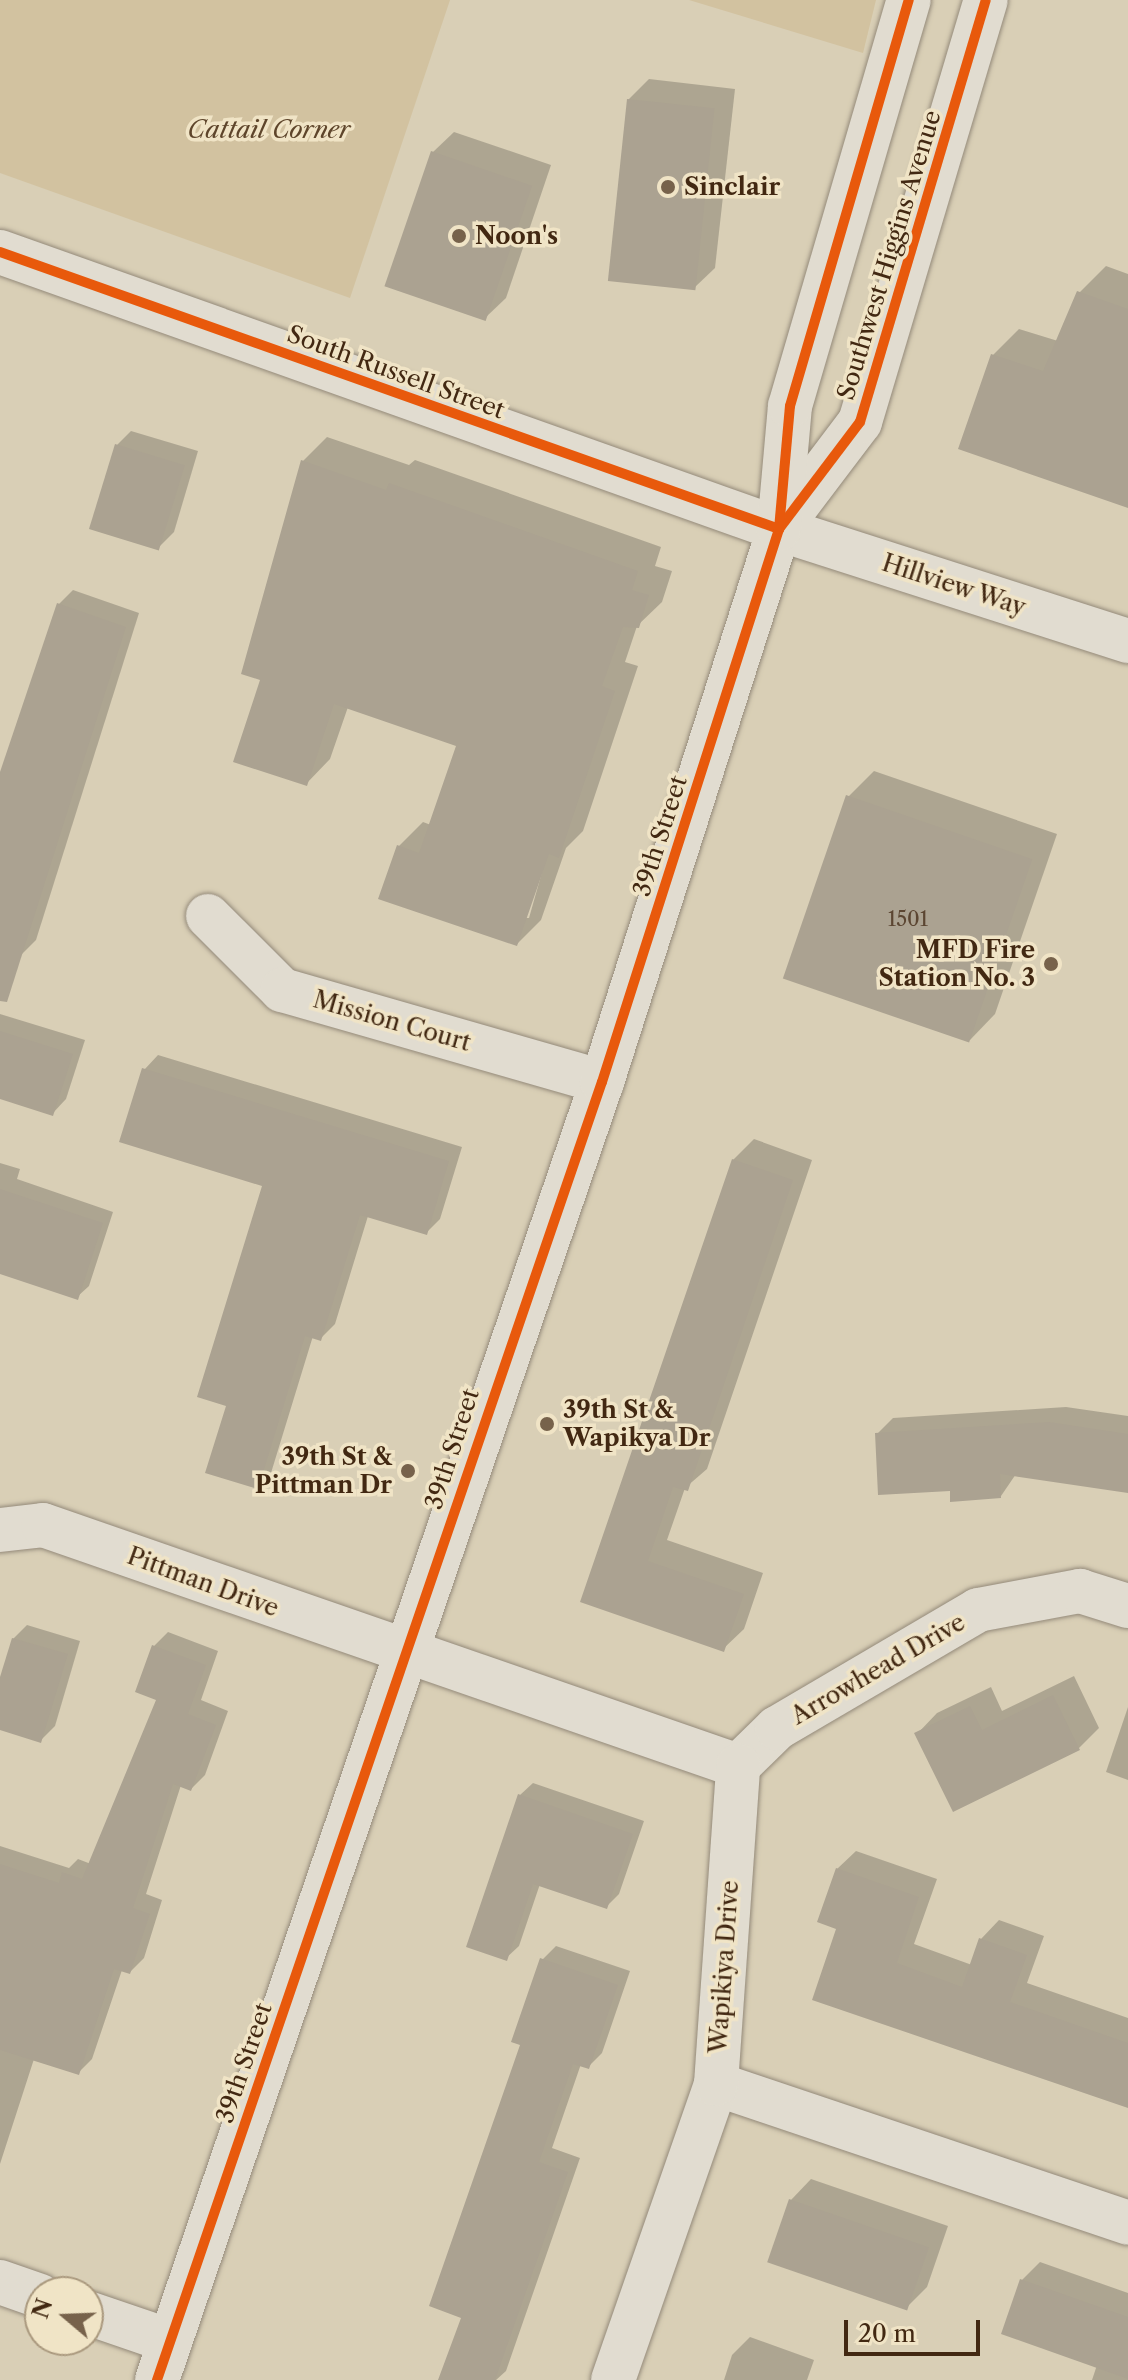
<!DOCTYPE html>
<html>
<head>
<meta charset="utf-8">
<style>
	body { margin:0 }
	#map { position:relative; width:1128px; height:2380px; overflow:hidden; background:#d9cfb6; font-family:"Libre Caslon Text",serif }
	div>[style] { position:absolute }
	.green>* { inset:0; background:#d2c2a0 }
	.shadow>* { inset:0; background:#0003 }
	.building>* { inset:0; background:#aba291; transform-origin:0 0 }
	.roads { filter:drop-shadow(0 0 2px #948a7a) drop-shadow(0 0 2px #948a7a) }
	.minor>* { height:44px; margin:-22px; padding:0 22px; transform-origin:22px; border-radius:22px; background:#e1dcd0 }
	.tertiary>* { height:44px; margin:-22px; padding:0 22px; transform-origin:22px; border-radius:22px; background:#e1dcd0 }
	.secondary>* { height:44px; margin:-22px; padding:0 22px; transform-origin:22px; border-radius:22px; background:#e1dcd0 }
	.cycleway>* { height:10px; margin:-5px; padding:0 5px; transform-origin:5px; border-radius:5px; background:#e8590c }
	.dots>* { width:22px; height:22px; translate:-50% -50%; box-sizing:border-box; border:4px solid #f0e4c6; border-radius:50% }
	span { translate:-50% -50%; white-space:nowrap; text-align:center; line-height:1.15; -webkit-text-stroke:7px #f0e4c6; paint-order:stroke }
	.number-label { font-size:20px; color:#5c4632 }
	.number-label span { -webkit-text-stroke-width:0 }
	.park-label { font-size:24px; color:#5e452b; font-style:italic }
	.poi-label { font-size:24px; color:#422812; font-weight:700 }
	.left { translate:0 -50%; text-align:left }
	.right { translate:-100% -50%; text-align:right }
	.street-label { font-size:24px; color:#422812 }
	.north { position:absolute; left:24px; top:2276px; width:80px; height:80px; box-sizing:border-box; background:#f0e4c6; border:2px solid #aa997e; border-radius:50%; rotate:289deg; font-size:22px; font-weight:700; line-height:32px; text-align:center; color:#422812 }
	.north::after { content:''; display:block; margin:auto; width:28px; height:36px; background:#77624b; clip-path:polygon(50% 0,100% 100%,50% 72%,0 100%) }
	.scale { position:absolute; left:844px; top:2320px; width:136px; height:36px; box-sizing:border-box; border:4px solid #422812; border-top:0; padding-left:10px; font-size:24px; line-height:28px; white-space:nowrap; color:#422812; -webkit-text-stroke:6px #f0e4c6; paint-order:stroke }
</style>
</head>
<body>
<div id="map">
	<div class="green">
		<i style="clip-path:polygon(0 0,450px 0,350px 298px,0 173px)"></i>
		<i style="clip-path:polygon(689px 0,876px 0,863px 53px)"></i>
	</div>
	<div class="shadow">
		<i style="clip-path:polygon(649px 79px,735px 89px,715px 268px,694px 288px,628px 100px)"></i>
		<i style="clip-path:polygon(454px 132px,551px 165px,506px 298px,485px 318px,433px 152px)"></i>
		<i style="clip-path:polygon(1106px 266px,1128px 274px,1128px 505px,993px 355px,1019px 329px,1058px 341px,1079px 293px)"></i>
		<i style="clip-path:polygon(131px 431px,198px 451px,174px 532px,160px 546px,117px 445px)"></i>
		<i style="clip-path:polygon(evenodd,327px 437px,409px 465px,415px 460px,661px 547px,655px 566px,672px 571px,662px 602px,637px 626px,625px 662px,638px 666px,583px 831px,566px 848px,541px 920px,517px 944px,399px 846px,423px 822px,431px 825px,458px 745px,348px 707px,330px 759px,306px 784px,263px 679px,303px 461px,327px 437px,550px 844px,529px 918px,525px 918px,550px 844px)"></i>
		<i style="clip-path:polygon(73px 590px,139px 613px,36px 940px,22px 954px,0 947px,0 775px,59px 604px)"></i>
		<i style="clip-path:polygon(874px 771px,1057px 834px,995px 1014px,970px 1040px,848px 797px)"></i>
		<i style="clip-path:polygon(0 1014px,85px 1040px,66px 1099px,52px 1114px,0 1097px)"></i>
		<i style="clip-path:polygon(158px 1055px,462px 1147px,440px 1219px,426px 1233px,368px 1216px,335px 1324px,321px 1338px,313px 1336px,271px 1473px,257px 1487px,228px 1405px,264px 1185px,144px 1070px)"></i>
		<i style="clip-path:polygon(754px 1139px,812px 1160px,707px 1469px,685px 1488px,667px 1540px,763px 1573px,744px 1629px,723px 1649px,583px 1601px,733px 1160px)"></i>
		<i style="clip-path:polygon(0 1163px,20px 1169px,17px 1179px,113px 1212px,89px 1286px,77px 1297px,0 1249px)"></i>
		<i style="clip-path:polygon(1066px 1407px,1128px 1416px,1128px 1491px,1016px 1474px,1001px 1496px,951px 1489px,877px 1434px,893px 1418px)"></i>
		<i style="clip-path:polygon(27px 1625px,80px 1641px,55px 1726px,41px 1740px,0 1728px,0 1684px,13px 1639px)"></i>
		<i style="clip-path:polygon(168px 1632px,218px 1651px,201px 1700px,228px 1711px,205px 1775px,191px 1789px,181px 1785px,146px 1894px,162px 1900px,144px 1958px,130px 1972px,122px 1970px,92px 2059px,78px 2073px,34px 2059px,0 2164px,0 1846px,69px 1868px,78px 1859px,91px 1864px,159px 1699px,154px 1646px)"></i>
		<i style="clip-path:polygon(1074px 1676px,1099px 1728px,1079px 1748px,917px 1734px,937px 1713px,991px 1687px,1002px 1711px)"></i>
		<i style="clip-path:polygon(1128px 1707px,1128px 1780px,1106px 1772px)"></i>
		<i style="clip-path:polygon(533px 1783px,644px 1821px,619px 1894px,606px 1907px,540px 1884px,519px 1946px,506px 1958px,520px 1795px)"></i>
		<i style="clip-path:polygon(856px 1851px,937px 1879px,914px 1944px,972px 1965px,981px 1939px,999px 1920px,1044px 1936px,1027px 1983px,1128px 2018px,1128px 2106px,839px 1928px,837px 1869px)"></i>
		<i style="clip-path:polygon(556px 1946px,630px 1971px,602px 2053px,588px 2067px,581px 2064px,552px 2148px,580px 2158px,506px 2371px,496px 2380px,478px 2380px,463px 2317px,542px 1960px)"></i>
		<i style="clip-path:polygon(811px 2179px,948px 2226px,927px 2287px,906px 2308px,770px 2261px,791px 2200px)"></i>
		<i style="clip-path:polygon(1040px 2262px,1128px 2293px,1128px 2380px,1092px 2380px,1097px 2365px,1022px 2280px)"></i>
		<i style="clip-path:polygon(750px 2337px,814px 2360px,807px 2380px,724px 2380px,732px 2355px)"></i>
	</div>
	<div class="building">
		<i style="left:627px;top:99px;width:88px;height:183px;rotate:6deg"></i>
		<i style="left:431px;top:151px;width:107px;height:143px;rotate:19deg"></i>
		<i style="clip-path:polygon(1077px 291px,1128px 309px,1128px 508px,958px 449px,991px 354px,1043px 371px)"></i>
		<i style="left:115px;top:444px;width:73px;height:89px;rotate:17deg"></i>
		<i style="clip-path:polygon(301px 460px,386px 490px,389px 483px,638px 571px,632px 590px,649px 595px,639px 628px,623px 627px,602px 686px,615px 691px,559px 858px,549px 854px,517px 946px,378px 899px,397px 845px,419px 853px,456px 746px,334px 704px,307px 786px,233px 762px,260px 680px,241px 674px)"></i>
		<i style="clip-path:polygon(57px 603px,126px 627px,7px 1002px,0 1001px,0 772px)"></i>
		<i style="left:846px;top:795px;width:197px;height:194px;rotate:19deg"></i>
		<i style="clip-path:polygon(0 1031px,73px 1054px,53px 1116px,0 1099px)"></i>
		<i style="clip-path:polygon(142px 1068px,449px 1161px,427px 1235px,360px 1215px,321px 1341px,305px 1336px,258px 1489px,205px 1473px,226px 1406px,197px 1397px,262px 1186px,119px 1142px)"></i>
		<i style="clip-path:polygon(732px 1159px,793px 1180px,688px 1491px,673px 1487px,648px 1561px,744px 1594px,724px 1652px,580px 1602px)"></i>
		<i style="clip-path:polygon(0 1189px,103px 1223px,78px 1300px,0 1274px)"></i>
		<i style="clip-path:polygon(1049px 1422px,1128px 1434px,1128px 1493px,1000px 1474px,1001px 1498px,950px 1502px,950px 1491px,878px 1495px,875px 1433px)"></i>
		<i style="clip-path:polygon(12px 1638px,68px 1654px,41px 1743px,0 1730px,0 1677px)"></i>
		<i style="clip-path:polygon(152px 1645px,206px 1665px,188px 1714px,216px 1725px,191px 1791px,173px 1784px,133px 1908px,150px 1914px,130px 1974px,114px 1969px,79px 2075px,0 2050px,0 1864px,59px 1883px,62px 1872px,82px 1879px,156px 1700px,135px 1692px)"></i>
		<i style="clip-path:polygon(1053px 1695px,1080px 1750px,953px 1812px,914px 1733px,970px 1706px,982px 1730px)"></i>
		<i style="clip-path:polygon(518px 1794px,633px 1834px,607px 1909px,533px 1884px,507px 1961px,466px 1947px)"></i>
		<i style="clip-path:polygon(836px 1868px,919px 1897px,897px 1963px,962px 1987px,979px 1938px,1027px 1955px,1010px 2002px,1128px 2043px,1128px 2108px,812px 2000px,836px 1929px,817px 1922px)"></i>
		<i style="clip-path:polygon(540px 1958px,618px 1985px,589px 2069px,573px 2064px,539px 2162px,568px 2172px,495px 2380px,438px 2380px,461px 2318px,429px 2306px,520px 2045px,511px 2042px)"></i>
		<i style="left:789px;top:2199px;width:148px;height:67px;rotate:19deg"></i>
		<i style="clip-path:polygon(1020px 2279px,1128px 2317px,1128px 2379px,1001px 2334px)"></i>
	</div>
	<div class="roads">
		<div class="minor">
			<i style="left:208px;top:916px;width:105px;rotate:45deg"></i>
			<i style="left:282px;top:990px;width:333px;rotate:16deg"></i>
			<i style="left:0;top:1530px;width:43px;rotate:-6.6deg"></i>
			<i style="left:43px;top:1525px;width:736px;rotate:19.12deg"></i>
			<i style="left:738px;top:1766px;width:54px;rotate:-44.3deg"></i>
			<i style="left:777px;top:1728px;width:233px;rotate:-30.4deg"></i>
			<i style="left:978px;top:1610px;width:104px;rotate:-10.6deg"></i>
			<i style="left:1080px;top:1591px;width:50px;rotate:17.4deg"></i>
			<i style="left:716px;top:2084px;width:435px;rotate:18.6deg"></i>
			<i style="left:0;top:2282px;width:42px;rotate:19.3deg"></i>
			<i style="left:88px;top:2313px;width:87px;rotate:18.9deg"></i>
			<i style="left:613px;top:2380px;width:313px;rotate:-70.8deg"></i>
			<i style="left:716px;top:2084px;width:319px;rotate:-86deg"></i>
		</div>
		<div class="tertiary">
			<i style="left:779px;top:529px;width:367px;rotate:17.8deg"></i>
		</div>
		<div class="secondary">
			<i style="left:0;top:252px;width:827px;rotate:19.57deg"></i>
			<i style="left:779px;top:529px;width:134px;rotate:-52.9deg"></i>
			<i style="left:860px;top:422px;width:440px;rotate:-73.4deg"></i>
			<i style="left:157px;top:2380px;width:1372px;rotate:-71.08deg"></i>
			<i style="left:602px;top:1082px;width:581px;rotate:-72.25deg"></i>
			<i style="left:779px;top:529px;width:123px;rotate:-84.9deg"></i>
			<i style="left:790px;top:406px;width:423px;rotate:-73.7deg"></i>
		</div>
	</div>
	<div class="cycleway">
		<i style="left:0;top:252px;width:827px;rotate:19.57deg"></i>
		<i style="left:779px;top:529px;width:134px;rotate:-52.9deg"></i>
		<i style="left:860px;top:422px;width:440px;rotate:-73.4deg"></i>
		<i style="left:157px;top:2380px;width:1372px;rotate:-71.08deg"></i>
		<i style="left:602px;top:1082px;width:581px;rotate:-72.25deg"></i>
		<i style="left:779px;top:529px;width:123px;rotate:-84.9deg"></i>
		<i style="left:790px;top:406px;width:423px;rotate:-73.7deg"></i>
	</div>
	<div class="dots">
		<i style="left:668px;top:187px;background:#77624b"></i>
		<i style="left:459px;top:236px;background:#77624b"></i>
		<i style="left:1051px;top:964px;background:#77624b"></i>
		<i style="left:547px;top:1424px;background:#77624b"></i>
		<i style="left:408px;top:1471px;background:#77624b"></i>
	</div>
	<div class="number-label">
		<span style="left:908px;top:919px">1501</span>
	</div>
	<div class="park-label">
		<span style="left:269px;top:130px">Cattail Corner</span>
	</div>
	<div class="poi-label">
		<span class="left" style="left:684px;top:187px">Sinclair</span>
		<span class="left" style="left:475px;top:236px">Noon's</span>
		<span class="right" style="left:1035px;top:964px">MFD Fire<br>Station No. 3</span>
		<span class="left" style="left:563px;top:1424px">39th St &amp;<br>Wapikya Dr</span>
		<span class="right" style="left:392px;top:1471px">39th St &amp;<br>Pittman Dr</span>
	</div>
	<div class="street-label">
		<span style="left:889px;top:255px;rotate:-73deg">Southwest Higgins Avenue</span>
		<span style="left:396px;top:372px;rotate:20deg">South Russell Street</span>
		<span style="left:954px;top:585px;rotate:18deg">Hillview Way</span>
		<span style="left:660px;top:836px;rotate:-72deg">39th Street</span>
		<span style="left:392px;top:1021px;rotate:16deg">Mission Court</span>
		<span style="left:452px;top:1449px;rotate:-72deg">39th Street</span>
		<span style="left:203px;top:1582px;rotate:20deg">Pittman Drive</span>
		<span style="left:878px;top:1669px;rotate:-30deg">Arrowhead Drive</span>
		<span style="left:724px;top:1967px;rotate:-86deg">Wapikiya Drive</span>
		<span style="left:244px;top:2063px;rotate:-71deg">39th Street</span>
	</div>
	<div class="north">N</div>
	<div class="scale">20 m</div>
</div>
</body>
</html>
